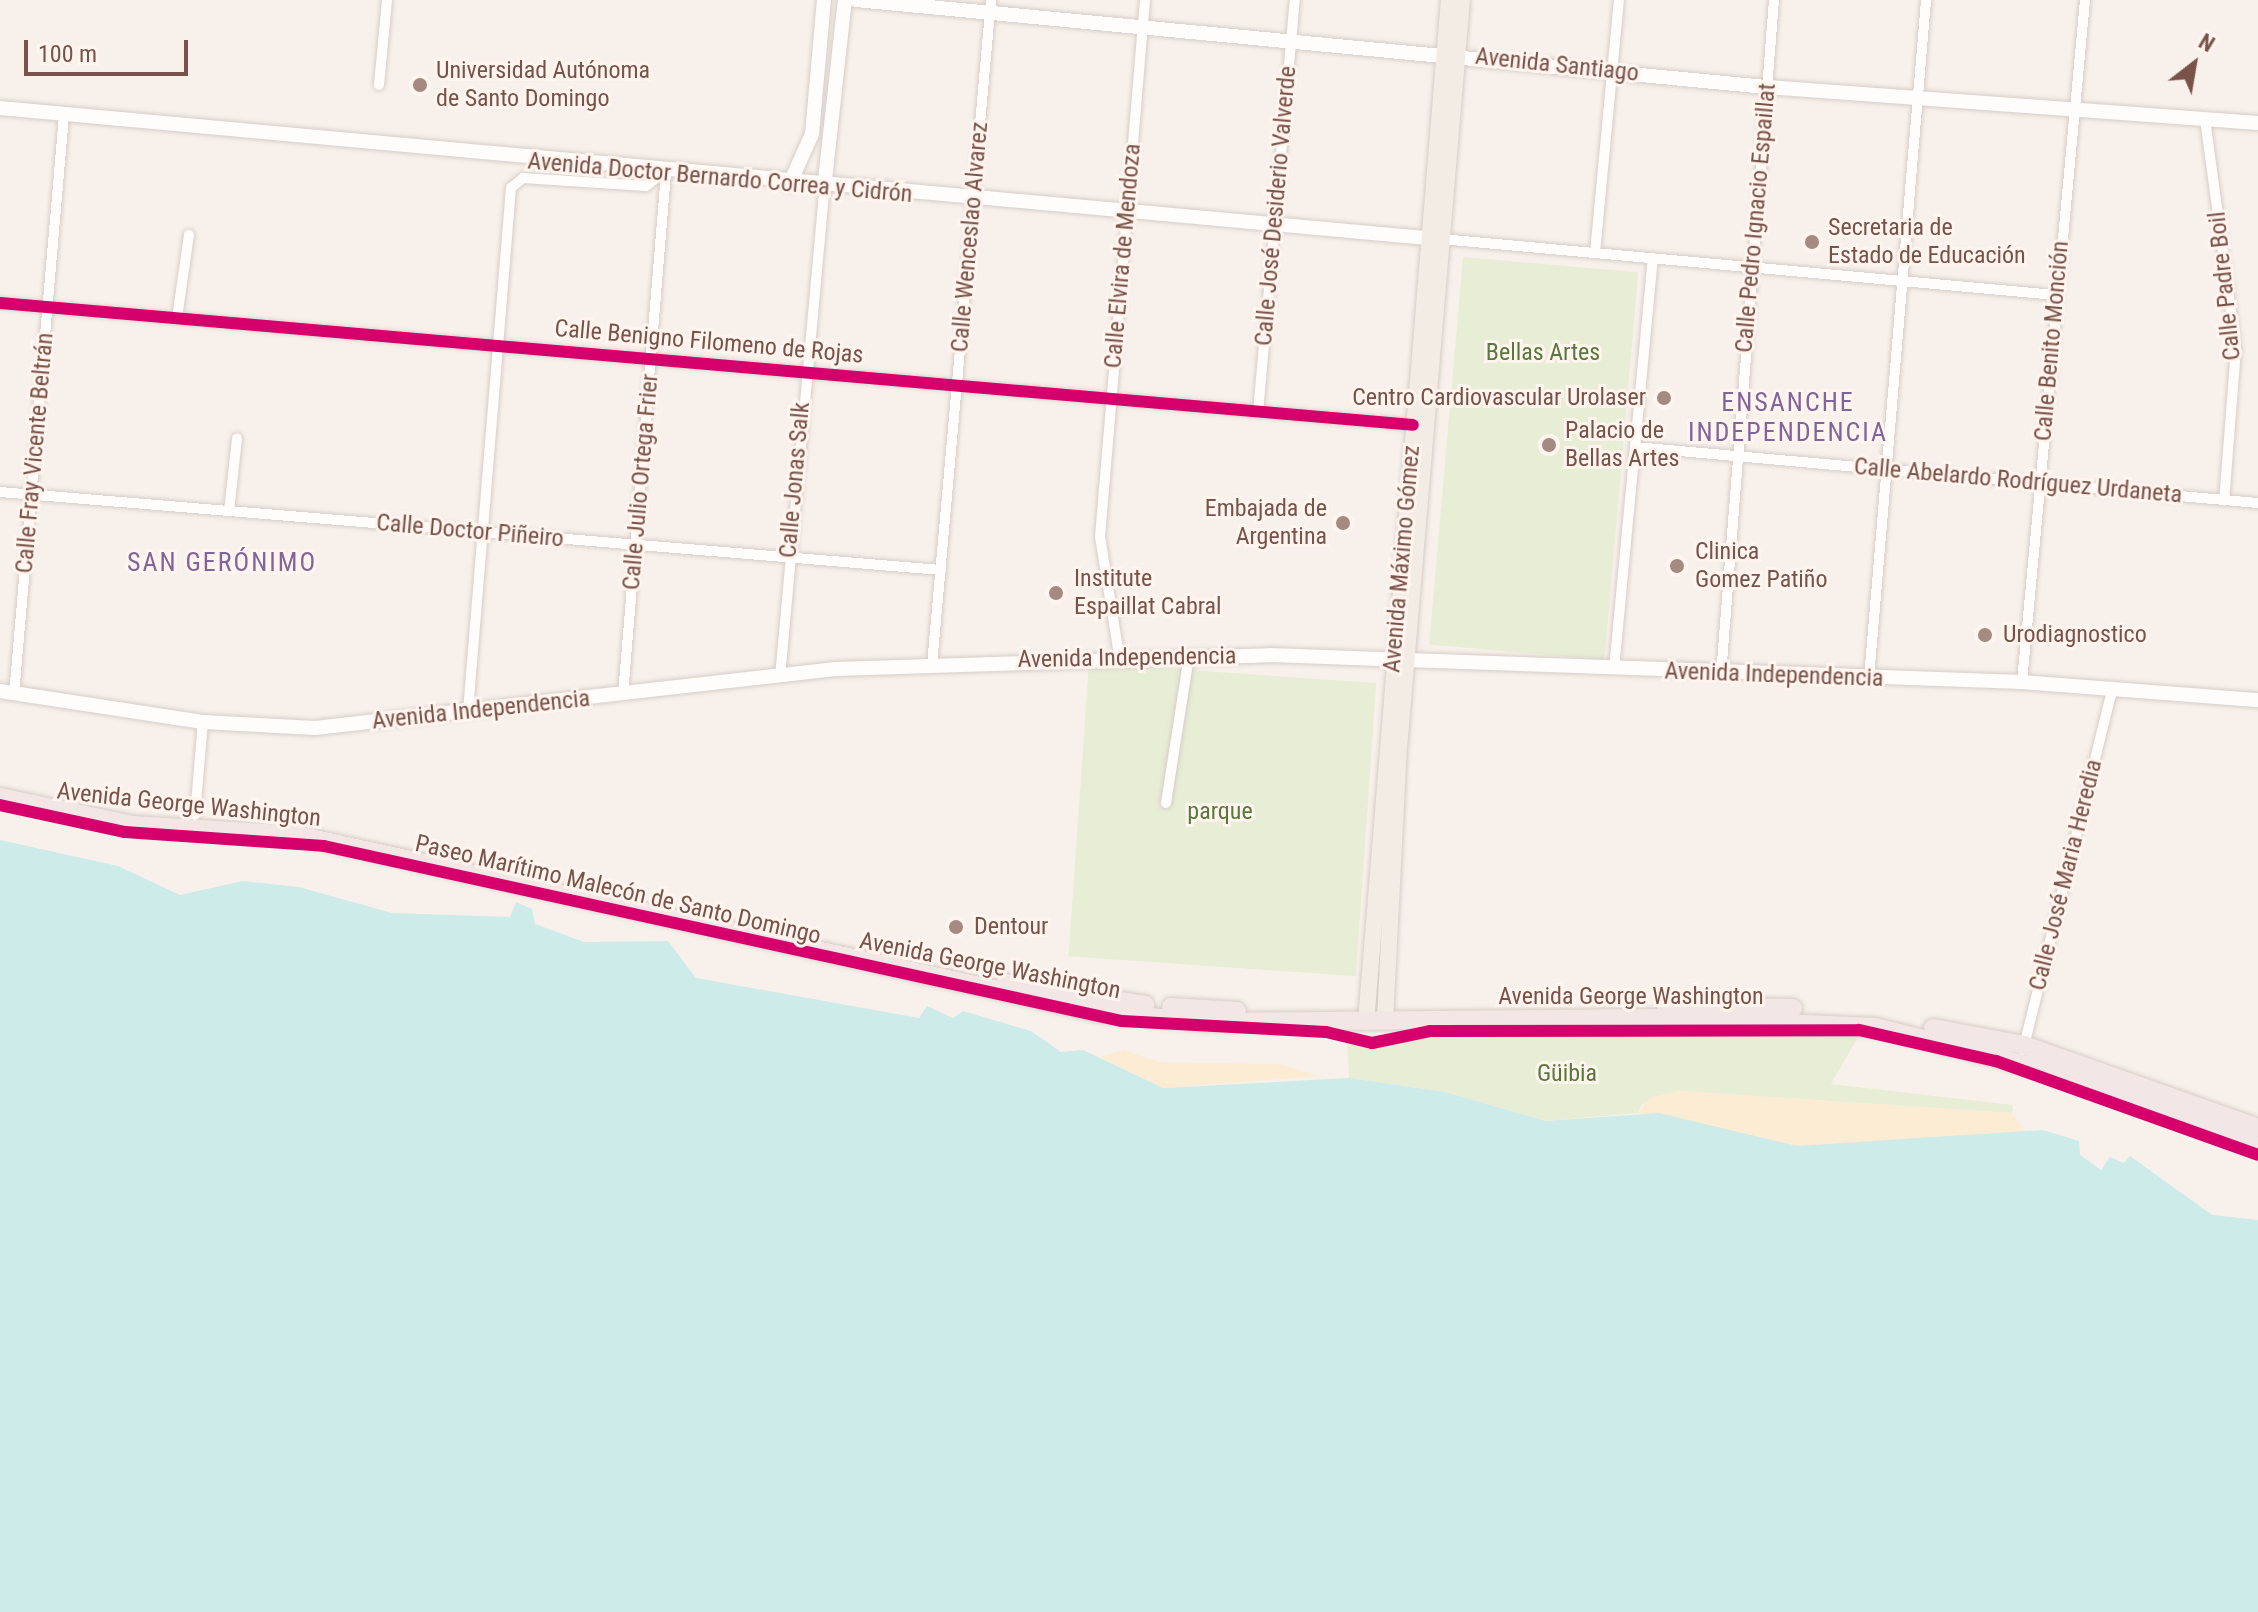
<!DOCTYPE html>
<html>
<head>
<meta charset="utf-8">
<style>
	body { margin:0 }
	#map { position:relative; width:2258px; height:1612px; overflow:hidden; background:#f8f1eb; font-family:"Roboto Condensed",sans-serif }
	div>[style] { position:absolute }
	.green>* { inset:0; background:#e8eed5; transform-origin:0 0 }
	.sand>* { inset:0; background:#fbecd3 }
	.water>* { inset:0; background:#ccebe9 }
	.roads { filter:drop-shadow(0 0 2px #d7cdc8) drop-shadow(0 0 2px #d7cdc8) }
	.street>* { height:10px; margin:-5px; padding:0 5px; transform-origin:5px; border-radius:5px; background:#fefdfc }
	.secondary>* { height:14px; margin:-7px; padding:0 7px; transform-origin:7px; border-radius:7px; background:#fefdfc }
	.primary>* { height:16px; margin:-8px; padding:0 8px; transform-origin:8px; border-radius:8px; background:#f3ece5 }
	.highway>* { height:18px; margin:-9px; padding:0 9px; transform-origin:9px; border-radius:9px; background:#f2e7e4 }
	.cycleway>* { height:12px; margin:-6px; padding:0 6px; transform-origin:6px; border-radius:6px; background:#d6006c }
	.dots>* { width:22px; height:22px; translate:-50% -50%; box-sizing:border-box; border:4px solid #fff5ee; border-radius:50% }
	span { translate:-50% -50%; white-space:nowrap; text-align:center; line-height:1.15; -webkit-text-stroke:6px #fff5ee; paint-order:stroke }
	.street-label { font-size:24px; color:#795249 }
	.poi-label { font-size:24px; color:#795249 }
	.left { translate:0 -50%; text-align:left }
	.right { translate:-100% -50%; text-align:right }
	.park-label { font-size:24px; color:#58793d }
	.neighbourhood-label { font-size:26px; color:#81649c; letter-spacing:2px }
	.north { position:absolute; left:2154px; top:24px; width:80px; height:80px; -webkit-text-stroke:6px #fff5ee; paint-order:stroke; rotate:31deg; font-size:22px; font-weight:700; line-height:32px; text-align:center; color:#795249 }
	.north::after { content:''; display:block; margin:auto; width:28px; height:36px; background:#795249; clip-path:polygon(50% 0,100% 100%,50% 72%,0 100%) }
	.scale { position:absolute; left:24px; top:40px; width:164px; height:36px; box-sizing:border-box; border:4px solid #795249; border-top:0; padding-left:10px; font-size:24px; line-height:28px; white-space:nowrap; color:#795249; -webkit-text-stroke:6px #fff5ee; paint-order:stroke }
</style>
</head>
<body>
<div id="map">
	<div class="green">
		<i style="left:1463px;top:257px;width:176px;height:389px;rotate:5deg"></i>
		<i style="left:1089px;top:663px;width:288px;height:294px;rotate:4deg"></i>
		<i style="clip-path:polygon(1410px 1025px,1863px 1028px,1831px 1084px,2013px 1105px,2012px 1113px,1678px 1091px,1642px 1104px,1638px 1113px,1546px 1121px,1445px 1092px,1349px 1078px,1347px 1036px,1405px 1036px)"></i>
	</div>
	<div class="sand">
		<i style="clip-path:polygon(1124px 1050px,1158px 1062px,1277px 1064px,1321px 1076px,1163px 1088px,1099px 1057px)"></i>
		<i style="clip-path:polygon(1678px 1091px,2012px 1113px,2026px 1133px,1797px 1146px,1638px 1113px,1651px 1097px)"></i>
	</div>
	<div class="water">
		<i style="clip-path:polygon(0 840px,118px 866px,180px 895px,243px 881px,299px 887px,392px 913px,510px 917px,516px 902px,532px 909px,535px 924px,584px 942px,668px 941px,696px 978px,919px 1018px,927px 1006px,953px 1018px,963px 1011px,1031px 1031px,1061px 1052px,1083px 1050px,1163px 1088px,1349px 1078px,1445px 1092px,1546px 1121px,1659px 1113px,1797px 1146px,2043px 1130px,2079px 1141px,2080px 1155px,2101px 1170px,2110px 1157px,2124px 1163px,2130px 1156px,2212px 1215px,2258px 1220px,2258px 1612px,0 1612px)"></i>
	</div>
	<div class="roads">
		<div class="street">
			<i style="left:379px;top:85px;width:85px;rotate:-84.6deg"></i>
			<i style="left:2205px;top:119px;width:232px;rotate:82.3deg"></i>
			<i style="left:2236px;top:349px;width:152px;rotate:94.5deg"></i>
			<i style="left:1441px;top:239px;width:617px;rotate:5.21deg"></i>
			<i style="left:1595px;top:253px;width:254px;rotate:-84.6deg"></i>
			<i style="left:0;top:303px;width:1418px;rotate:4.93deg"></i>
			<i style="left:177px;top:318px;width:84px;rotate:-81.8deg"></i>
			<i style="left:1258px;top:412px;width:414px;rotate:-84.9deg"></i>
			<i style="left:1635px;top:447px;width:626px;rotate:5.14deg"></i>
			<i style="left:0;top:492px;width:944px;rotate:4.74deg"></i>
			<i style="left:229px;top:511px;width:73px;rotate:-83.7deg"></i>
			<i style="left:1119px;top:655px;width:120px;rotate:-99.1deg"></i>
			<i style="left:1100px;top:537px;width:539px;rotate:-85.21deg"></i>
			<i style="left:932px;top:665px;width:668px;rotate:-84.93deg"></i>
			<i style="left:1614px;top:669px;width:413px;rotate:-84.6deg"></i>
			<i style="left:1721px;top:675px;width:677px;rotate:-85.51deg"></i>
			<i style="left:780px;top:677px;width:490px;rotate:-84.8deg"></i>
			<i style="left:1869px;top:678px;width:680px;rotate:-85.19deg"></i>
			<i style="left:2022px;top:682px;width:685px;rotate:-84.72deg"></i>
			<i style="left:14px;top:695px;width:582px;rotate:-85.07deg"></i>
			<i style="left:623px;top:695px;width:524px;rotate:-85.29deg"></i>
			<i style="left:468px;top:711px;width:525px;rotate:-85.3deg"></i>
			<i style="left:511px;top:188px;width:16px;rotate:-40deg"></i>
			<i style="left:523px;top:178px;width:123px;rotate:3.7deg"></i>
			<i style="left:646px;top:186px;width:21px;rotate:-39deg"></i>
			<i style="left:1166px;top:803px;width:149px;rotate:-81.1deg"></i>
			<i style="left:195px;top:815px;width:93px;rotate:-85.1deg"></i>
			<i style="left:2023px;top:1050px;width:374px;rotate:-76.1deg"></i>
		</div>
		<div class="secondary">
			<i style="left:856px;top:0;width:915px;rotate:5.46deg"></i>
			<i style="left:1767px;top:87px;width:492px;rotate:4.2deg"></i>
			<i style="left:0;top:108px;width:1444px;rotate:5.21deg"></i>
			<i style="left:789px;top:185px;width:56px;rotate:-65.7deg"></i>
			<i style="left:812px;top:134px;width:135px;rotate:-84.9deg"></i>
			<i style="left:824px;top:189px;width:190px;rotate:-83.7deg"></i>
			<i style="left:0;top:691px;width:205px;rotate:8.7deg"></i>
			<i style="left:203px;top:722px;width:112px;rotate:3.1deg"></i>
			<i style="left:315px;top:728px;width:524px;rotate:-6.46deg"></i>
			<i style="left:836px;top:669px;width:434px;rotate:-1.8deg"></i>
			<i style="left:1270px;top:655px;width:752px;rotate:2.06deg"></i>
			<i style="left:2022px;top:682px;width:237px;rotate:4.4deg"></i>
		</div>
		<div class="primary">
			<i style="left:1385px;top:1021px;width:273px;rotate:-87.1deg"></i>
			<i style="left:1399px;top:748px;width:751px;rotate:-85.19deg"></i>
			<i style="left:1366px;top:1022px;width:1025px;rotate:-85.36deg"></i>
		</div>
		<div class="highway">
			<i style="left:0;top:797px;width:136px;rotate:11.9deg"></i>
			<i style="left:133px;top:825px;width:164px;rotate:3.5deg"></i>
			<i style="left:297px;top:835px;width:823px;rotate:12.48deg"></i>
			<i style="left:1101px;top:1013px;width:108px;rotate:4.8deg"></i>
			<i style="left:1209px;top:1022px;width:457px;rotate:-0.5deg"></i>
			<i style="left:1666px;top:1018px;width:209px;rotate:2.5deg"></i>
			<i style="left:1875px;top:1027px;width:162px;rotate:14deg"></i>
			<i style="left:2032px;top:1066px;width:240px;rotate:19.5deg"></i>
			<i style="left:1005px;top:983px;width:142px;rotate:8.9deg"></i>
			<i style="left:1666px;top:1006px;width:127px;rotate:0.9deg"></i>
			<i style="left:1171px;top:1007px;width:66px;rotate:3.5deg"></i>
			<i style="left:1933px;top:1028px;width:93px;rotate:10.6deg"></i>
			<i style="left:2024px;top:1045px;width:248px;rotate:19.5deg"></i>
		</div>
	</div>
	<div class="cycleway">
		<i style="left:0;top:303px;width:1418px;rotate:4.93deg"></i>
		<i style="left:0;top:805px;width:128px;rotate:12.2deg"></i>
		<i style="left:125px;top:832px;width:199px;rotate:4deg"></i>
		<i style="left:324px;top:846px;width:817px;rotate:12.37deg"></i>
		<i style="left:1122px;top:1021px;width:204px;rotate:3.1deg"></i>
		<i style="left:1326px;top:1032px;width:47px;rotate:13.4deg"></i>
		<i style="left:1372px;top:1043px;width:59px;rotate:-11.7deg"></i>
		<i style="left:1430px;top:1031px;width:429px;rotate:-0.1deg"></i>
		<i style="left:1859px;top:1030px;width:140px;rotate:12.8deg"></i>
		<i style="left:1996px;top:1061px;width:278px;rotate:19.7deg"></i>
	</div>
	<div class="dots">
		<i style="left:420px;top:85px;background:#a58a82"></i>
		<i style="left:1812px;top:242px;background:#a58a82"></i>
		<i style="left:1664px;top:398px;background:#a58a82"></i>
		<i style="left:1549px;top:445px;background:#a58a82"></i>
		<i style="left:1343px;top:523px;background:#a58a82"></i>
		<i style="left:1677px;top:566px;background:#a58a82"></i>
		<i style="left:1056px;top:593px;background:#a58a82"></i>
		<i style="left:1985px;top:635px;background:#a58a82"></i>
		<i style="left:956px;top:927px;background:#a58a82"></i>
	</div>
	<div class="street-label">
		<span style="left:1557px;top:65px;rotate:6deg">Avenida Santiago</span>
		<span style="left:720px;top:178px;rotate:5deg">Avenida Doctor Bernardo Correa y Cidrón</span>
		<span style="left:1276px;top:206px;rotate:-85deg">Calle José Desiderio Valverde</span>
		<span style="left:1756px;top:218px;rotate:-85deg">Calle Pedro Ignacio Espaillat</span>
		<span style="left:970px;top:237px;rotate:-85deg">Calle Wenceslao Alvarez</span>
		<span style="left:1123px;top:256px;rotate:-85deg">Calle Elvira de Mendoza</span>
		<span style="left:2225px;top:286px;rotate:-96deg">Calle Padre Boil</span>
		<span style="left:2052px;top:341px;rotate:-85deg">Calle Benito Monción</span>
		<span style="left:709px;top:342px;rotate:5deg">Calle Benigno Filomeno de Rojas</span>
		<span style="left:35px;top:453px;rotate:-85deg">Calle Fray Vicente Beltrán</span>
		<span style="left:795px;top:480px;rotate:-85deg">Calle Jonas Salk</span>
		<span style="left:2018px;top:481px;rotate:5deg">Calle Abelardo Rodríguez Urdaneta</span>
		<span style="left:641px;top:482px;rotate:-85deg">Calle Julio Ortega Frier</span>
		<span style="left:470px;top:531px;rotate:5deg">Calle Doctor Piñeiro</span>
		<span style="left:1402px;top:559px;rotate:-85deg">Avenida Máximo Gómez</span>
		<span style="left:1127px;top:658px;rotate:-1deg">Avenida Independencia</span>
		<span style="left:1774px;top:675px;rotate:2deg">Avenida Independencia</span>
		<span style="left:481px;top:710px;rotate:-6deg">Avenida Independencia</span>
		<span style="left:189px;top:805px;rotate:6deg">Avenida George Washington</span>
		<span style="left:2066px;top:875px;rotate:-76deg">Calle José Maria Heredia</span>
		<span style="left:618px;top:890px;rotate:13deg">Paseo Marítimo Malecón de Santo Domingo</span>
		<span style="left:990px;top:966px;rotate:11deg">Avenida George Washington</span>
		<span style="left:1631px;top:997px">Avenida George Washington</span>
	</div>
	<div class="poi-label">
		<span class="left" style="left:436px;top:85px">Universidad Autónoma<br>de Santo Domingo</span>
		<span class="left" style="left:1828px;top:242px">Secretaria de<br>Estado de Educación</span>
		<span class="right" style="left:1646px;top:398px">Centro Cardiovascular Urolaser</span>
		<span class="left" style="left:1565px;top:445px">Palacio de<br>Bellas Artes</span>
		<span class="right" style="left:1327px;top:523px">Embajada de<br>Argentina</span>
		<span class="left" style="left:1695px;top:566px">Clinica<br>Gomez Patiño</span>
		<span class="left" style="left:1074px;top:593px">Institute<br>Espaillat Cabral</span>
		<span class="left" style="left:2003px;top:635px">Urodiagnostico</span>
		<span class="left" style="left:974px;top:927px">Dentour</span>
	</div>
	<div class="park-label">
		<span style="left:1543px;top:353px">Bellas Artes</span>
		<span style="left:1220px;top:812px">parque</span>
		<span style="left:1567px;top:1074px">Güibia</span>
	</div>
	<div class="neighbourhood-label">
		<span style="left:1788px;top:418px">ENSANCHE<br>INDEPENDENCIA</span>
		<span style="left:222px;top:563px">SAN GERÓNIMO</span>
	</div>
	<div class="north">N</div>
	<div class="scale">100 m</div>
</div>
</body>
</html>
